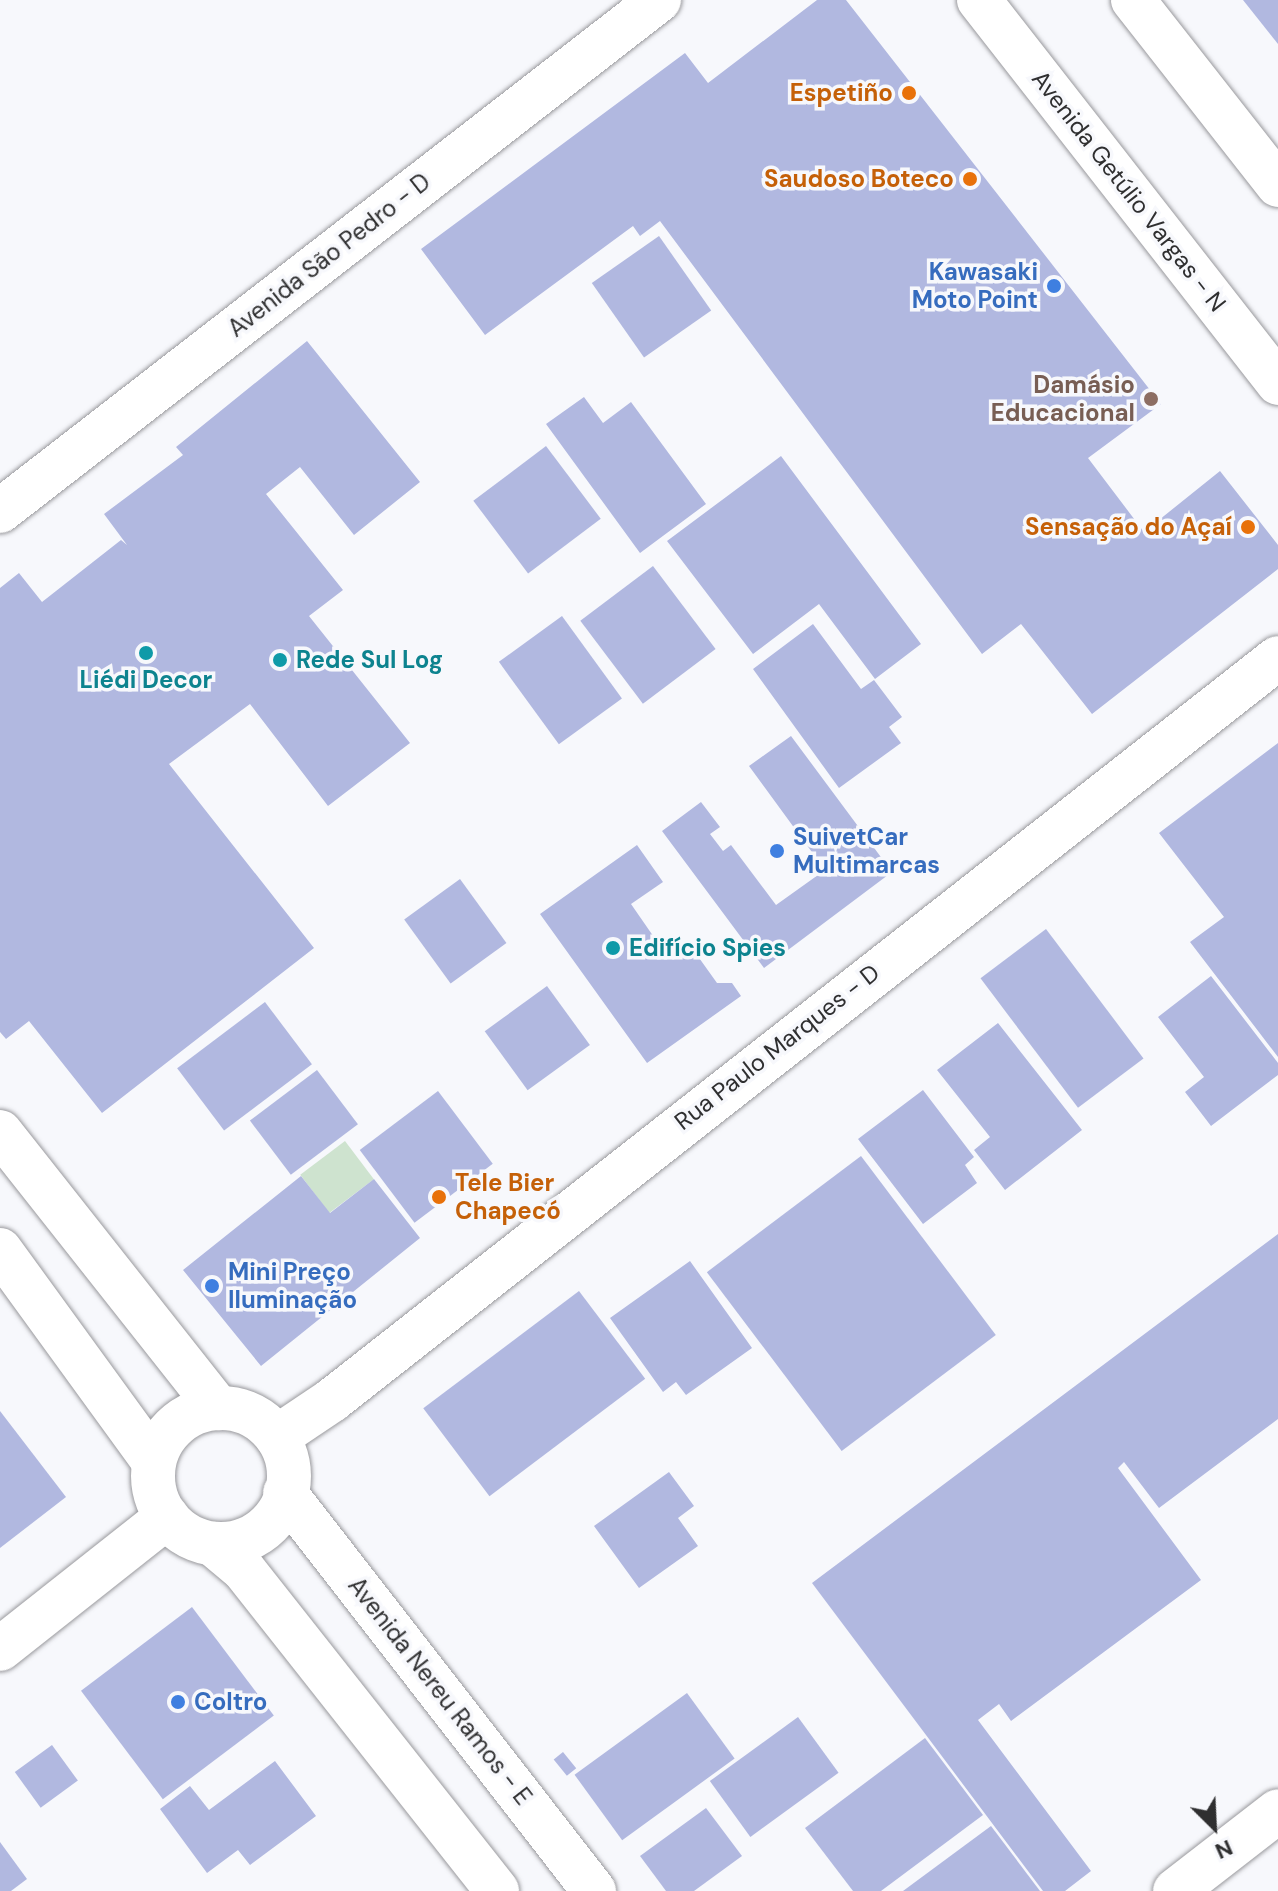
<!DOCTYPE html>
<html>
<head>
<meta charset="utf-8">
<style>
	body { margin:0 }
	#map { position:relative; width:1278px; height:1891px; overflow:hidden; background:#f7f8fc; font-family:"DM Sans",sans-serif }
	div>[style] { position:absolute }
	.green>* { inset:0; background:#cee3cf; transform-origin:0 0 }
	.building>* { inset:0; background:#b1b8e0; transform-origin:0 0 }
	.roads { filter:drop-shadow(0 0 2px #99999d) drop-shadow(0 0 2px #99999d) }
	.street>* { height:44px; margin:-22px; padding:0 22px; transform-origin:22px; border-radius:22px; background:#fff }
	.secondary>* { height:44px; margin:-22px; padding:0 22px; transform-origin:22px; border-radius:22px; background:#fff }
	.secondary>.ring { margin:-22px; padding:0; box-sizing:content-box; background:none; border:44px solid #fff; border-radius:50% }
	.dots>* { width:22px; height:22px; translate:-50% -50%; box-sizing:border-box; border:4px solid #f7f8fc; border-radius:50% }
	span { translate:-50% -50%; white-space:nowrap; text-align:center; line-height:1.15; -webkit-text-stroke:7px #f7f8fc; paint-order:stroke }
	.food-label { font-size:24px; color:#c56008; font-weight:700 }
	.right { translate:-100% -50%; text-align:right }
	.left { translate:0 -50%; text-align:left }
	.street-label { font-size:24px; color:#2f2f30 }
	.shop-label { font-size:24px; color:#366cbe; font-weight:700 }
	.education-label { font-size:24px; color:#785e54; font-weight:700 }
	.culture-label { font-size:24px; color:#0d838f; font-weight:700 }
	.north { position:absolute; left:1174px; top:1787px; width:80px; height:80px; -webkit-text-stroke:6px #f7f8fc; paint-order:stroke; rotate:156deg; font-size:22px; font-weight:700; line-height:32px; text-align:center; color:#2f2f30 }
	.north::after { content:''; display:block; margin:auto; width:28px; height:36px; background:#2f2f30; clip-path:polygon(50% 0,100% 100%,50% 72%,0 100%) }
</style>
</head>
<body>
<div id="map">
	<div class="green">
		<i style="left:345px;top:1141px;width:48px;height:56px;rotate:53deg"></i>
	</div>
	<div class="building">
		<i style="clip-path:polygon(817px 0,846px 0,1161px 404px,1088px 458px,1144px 532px,1220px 471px,1278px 545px,1278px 569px,1092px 714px,1021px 624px,982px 654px,660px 221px,640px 236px,633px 226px,485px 335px,421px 249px,685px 53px,708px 83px)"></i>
		<i style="clip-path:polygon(1243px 0,1278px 0,1278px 44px)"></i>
		<i style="left:659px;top:236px;width:91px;height:82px;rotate:55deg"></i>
		<i style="clip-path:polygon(307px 341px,420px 482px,354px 535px,300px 467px,266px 494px,343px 590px,309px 616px,410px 743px,328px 806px,250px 704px,169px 764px,314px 948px,102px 1113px,29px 1021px,6px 1039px,0 1032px,0 588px,19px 573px,42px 602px,121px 540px,127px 545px,104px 514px,183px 455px,176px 447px)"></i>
		<i style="clip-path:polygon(584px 397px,603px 423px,631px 402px,706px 504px,640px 553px,546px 424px)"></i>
		<i style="left:546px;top:446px;width:91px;height:91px;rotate:53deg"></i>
		<i style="clip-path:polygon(781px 456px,921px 644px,875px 679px,819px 604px,753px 654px,667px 541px)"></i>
		<i style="left:653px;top:566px;width:104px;height:91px;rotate:53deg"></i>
		<i style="left:562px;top:616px;width:102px;height:78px;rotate:54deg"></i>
		<i style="clip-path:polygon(813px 624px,861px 689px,874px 680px,902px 717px,889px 727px,901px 743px,839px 788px,753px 669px)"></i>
		<i style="clip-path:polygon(791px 736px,892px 872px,764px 968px,662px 831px,701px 802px,720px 827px,710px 834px,723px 851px,731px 845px,776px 905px,825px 870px,749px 766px)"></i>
		<i style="clip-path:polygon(1278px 743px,1278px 1057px,1190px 942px,1224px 917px,1159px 833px)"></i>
		<i style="clip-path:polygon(637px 845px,663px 882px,631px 904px,667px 956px,687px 941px,717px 983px,732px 983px,741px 996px,647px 1063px,540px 914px)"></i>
		<i style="left:460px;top:879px;width:79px;height:69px;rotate:54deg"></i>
		<i style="left:1046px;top:929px;width:162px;height:82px;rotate:53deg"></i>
		<i style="clip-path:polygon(1211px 976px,1278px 1063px,1278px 1075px,1211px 1126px,1185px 1092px,1204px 1077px,1158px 1017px)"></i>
		<i style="left:547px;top:986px;width:73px;height:77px;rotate:54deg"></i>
		<i style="left:265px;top:1002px;width:78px;height:110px;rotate:53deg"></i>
		<i style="clip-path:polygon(998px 1023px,1082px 1130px,1005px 1190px,974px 1150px,990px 1137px,937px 1070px)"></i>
		<i style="left:317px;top:1070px;width:68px;height:84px;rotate:53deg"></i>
		<i style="clip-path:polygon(923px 1090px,974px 1157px,965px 1165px,977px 1183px,923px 1224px,858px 1139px)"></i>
		<i style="left:438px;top:1091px;width:91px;height:98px;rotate:53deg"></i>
		<i style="left:861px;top:1156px;width:224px;height:193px;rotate:53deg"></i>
		<i style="clip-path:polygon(301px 1176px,330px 1213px,374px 1179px,420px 1238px,261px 1366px,183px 1270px)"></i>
		<i style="clip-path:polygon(1278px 1234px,1278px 1419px,1159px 1508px,1124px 1462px,1118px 1468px,1201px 1580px,1011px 1721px,999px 1704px,978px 1720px,1091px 1871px,1065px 1891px,1043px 1891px,812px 1583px)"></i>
		<i style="clip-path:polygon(690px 1261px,752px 1348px,686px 1395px,676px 1382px,663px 1392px,610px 1318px)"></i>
		<i style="left:579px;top:1291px;width:110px;height:195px;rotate:53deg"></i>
		<i style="clip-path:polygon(0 1411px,66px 1497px,0 1548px)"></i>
		<i style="clip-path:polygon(669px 1472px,694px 1506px,678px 1518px,698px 1546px,639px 1588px,594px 1526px)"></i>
		<i style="left:192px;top:1607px;width:136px;height:139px;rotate:53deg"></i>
		<i style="left:687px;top:1693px;width:81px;height:139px;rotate:54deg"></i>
		<i style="left:798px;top:1717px;width:69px;height:109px;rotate:54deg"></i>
		<i style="clip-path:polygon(925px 1738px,983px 1815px,881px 1891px,853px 1891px,805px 1828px)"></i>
		<i style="left:52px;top:1745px;width:44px;height:46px;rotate:54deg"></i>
		<i style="left:563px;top:1752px;width:21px;height:12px;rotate:51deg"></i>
		<i style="clip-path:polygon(275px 1761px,316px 1816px,250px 1865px,238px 1850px,207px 1873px,160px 1809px,190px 1786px,209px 1810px)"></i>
		<i style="clip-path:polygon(706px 1808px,742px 1856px,694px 1891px,666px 1891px,640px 1856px)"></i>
		<i style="clip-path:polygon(991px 1826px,1040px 1891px,903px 1891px)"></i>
		<i style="clip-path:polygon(0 1842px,27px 1879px,11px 1891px,0 1891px)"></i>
	</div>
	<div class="roads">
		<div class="street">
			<i style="left:277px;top:1437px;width:66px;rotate:-33.9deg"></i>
			<i style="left:332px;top:1400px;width:1202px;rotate:-38.11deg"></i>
			<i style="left:0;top:1649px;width:213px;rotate:-38.3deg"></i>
			<i style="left:1175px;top:1891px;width:130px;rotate:-37.8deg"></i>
		</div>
		<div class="secondary">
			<i style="left:979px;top:0;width:486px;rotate:52deg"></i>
			<i style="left:1133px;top:0;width:235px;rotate:51.9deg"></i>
			<i style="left:0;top:511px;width:834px;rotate:-37.79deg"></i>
			<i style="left:0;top:1132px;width:352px;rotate:51.7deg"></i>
			<i style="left:0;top:1250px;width:262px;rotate:54deg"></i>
			<i class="ring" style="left:153px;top:1408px;width:92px;height:92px"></i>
			<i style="left:285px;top:1493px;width:504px;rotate:52.17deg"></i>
			<i style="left:213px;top:1544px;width:39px;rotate:40deg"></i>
			<i style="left:243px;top:1569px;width:410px;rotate:51.7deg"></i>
		</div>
	</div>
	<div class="dots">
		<i style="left:909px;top:93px;background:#e8710a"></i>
		<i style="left:970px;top:179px;background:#e8710a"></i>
		<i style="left:1054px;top:286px;background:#3f7fe0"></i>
		<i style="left:1151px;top:399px;background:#8d6e63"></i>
		<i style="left:1248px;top:527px;background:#e8710a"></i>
		<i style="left:146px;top:653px;background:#0f9aa8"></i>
		<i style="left:280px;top:660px;background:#0f9aa8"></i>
		<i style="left:777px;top:851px;background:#3f7fe0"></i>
		<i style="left:613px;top:948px;background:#0f9aa8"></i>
		<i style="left:439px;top:1197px;background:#e8710a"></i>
		<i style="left:212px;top:1286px;background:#3f7fe0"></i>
		<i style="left:178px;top:1702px;background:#3f7fe0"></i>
	</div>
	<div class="food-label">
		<span class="right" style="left:893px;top:93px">Espetiño</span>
		<span class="right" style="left:954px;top:179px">Saudoso Boteco</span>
		<span class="right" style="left:1232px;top:527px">Sensação do Açaí</span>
		<span class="left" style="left:455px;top:1197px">Tele Bier<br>Chapecó</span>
	</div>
	<div class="street-label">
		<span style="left:1129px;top:191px;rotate:52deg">Avenida Getúlio Vargas - N</span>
		<span style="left:329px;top:255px;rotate:-38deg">Avenida São Pedro - D</span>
		<span style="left:777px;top:1047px;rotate:-38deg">Rua Paulo Marques - D</span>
		<span style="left:440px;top:1691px;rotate:52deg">Avenida Nereu Ramos - E</span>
	</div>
	<div class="shop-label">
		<span class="right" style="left:1038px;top:286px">Kawasaki<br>Moto Point</span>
		<span class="left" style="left:793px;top:851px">SuivetCar<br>Multimarcas</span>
		<span class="left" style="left:228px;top:1286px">Mini Preço<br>Iluminação</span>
		<span class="left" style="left:194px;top:1702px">Coltro</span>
	</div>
	<div class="education-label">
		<span class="right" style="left:1135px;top:399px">Damásio<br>Educacional</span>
	</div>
	<div class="culture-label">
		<span class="left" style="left:296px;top:660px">Rede Sul Log</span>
		<span style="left:146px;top:680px">Liédi Decor</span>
		<span class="left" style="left:629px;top:948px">Edifício Spies</span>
	</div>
	<div class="north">N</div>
</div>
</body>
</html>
